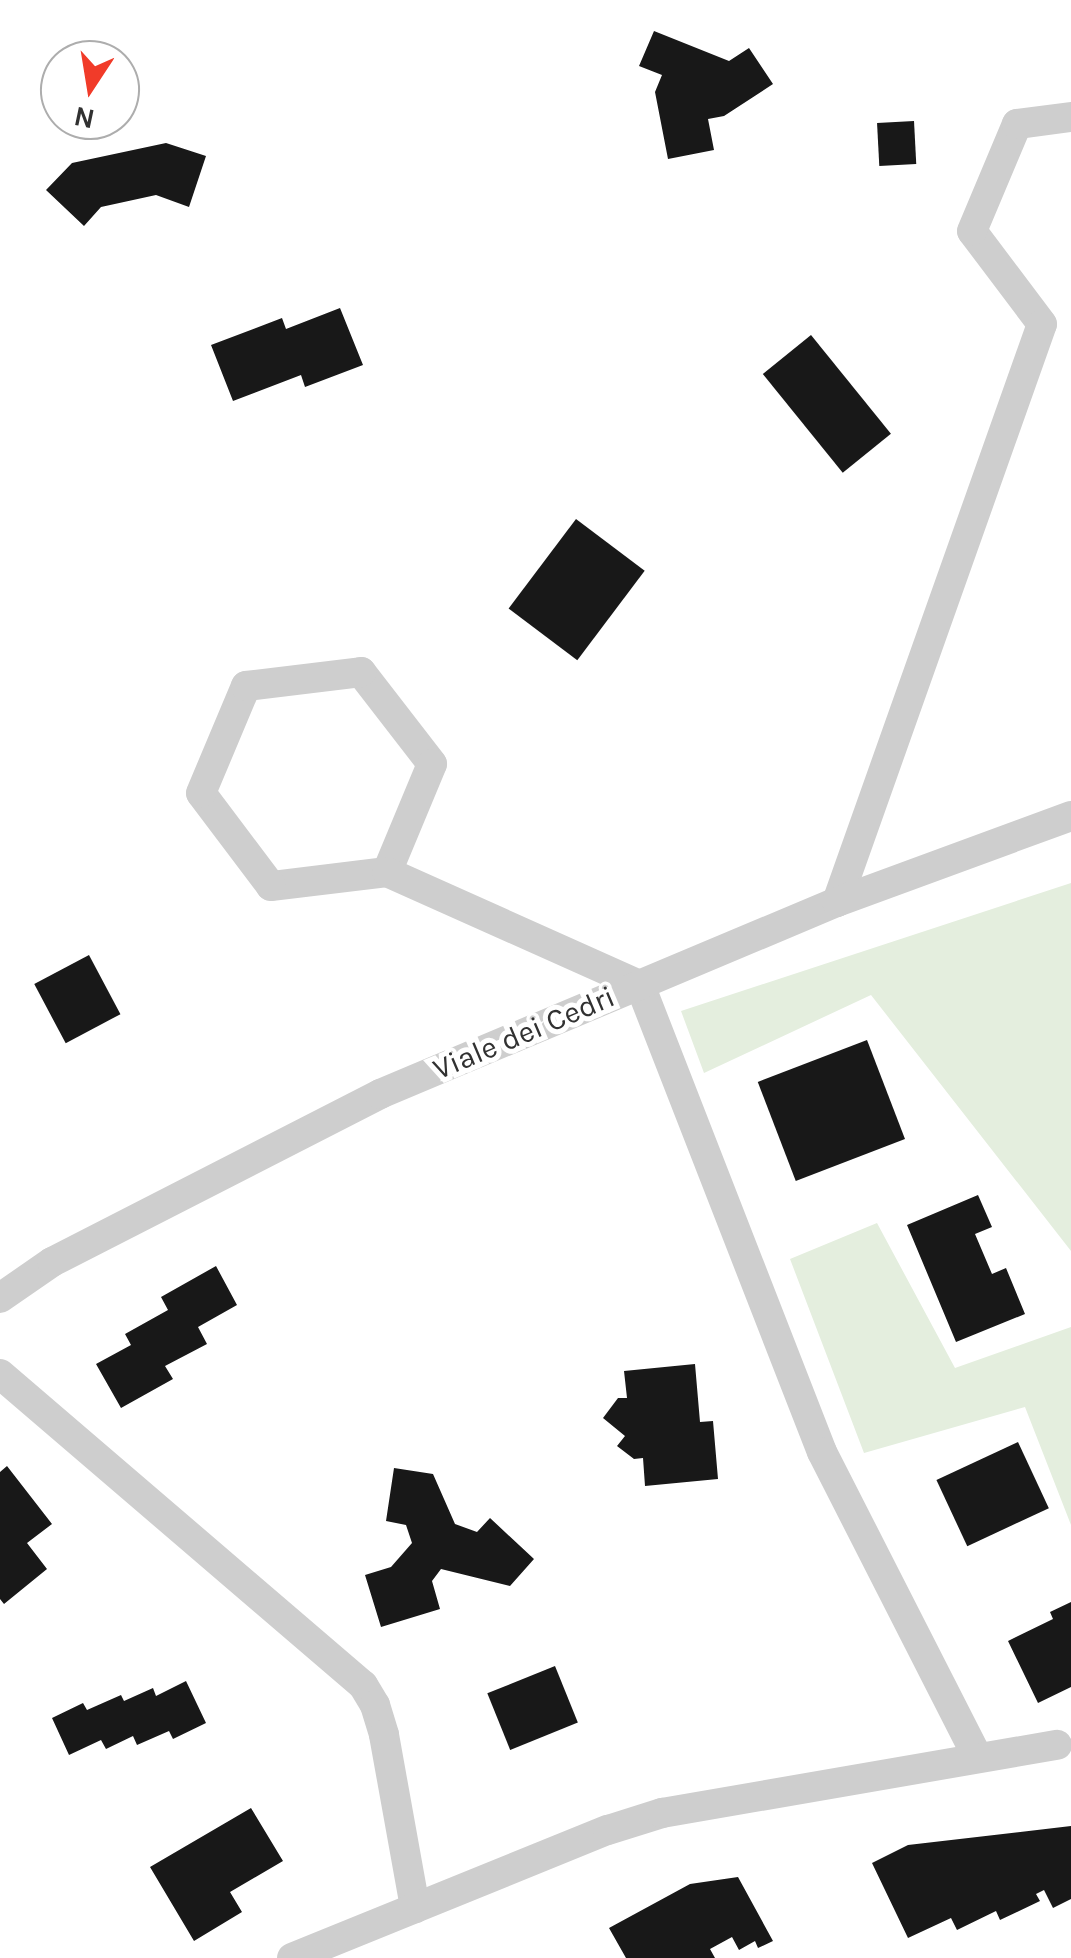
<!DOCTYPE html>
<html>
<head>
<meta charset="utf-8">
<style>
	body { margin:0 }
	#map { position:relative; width:1071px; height:1958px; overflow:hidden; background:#fff; font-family:Karla,sans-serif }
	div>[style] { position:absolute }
	.green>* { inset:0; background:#e4eede }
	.building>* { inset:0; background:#181818; transform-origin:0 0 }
	.minor>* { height:30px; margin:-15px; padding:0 15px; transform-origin:15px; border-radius:15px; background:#cecece }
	span { translate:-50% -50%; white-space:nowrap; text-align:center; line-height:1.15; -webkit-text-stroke:10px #fff; paint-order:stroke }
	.street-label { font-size:30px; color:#313131 }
	.north { position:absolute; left:40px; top:40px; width:100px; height:100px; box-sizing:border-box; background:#fff; border:2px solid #adadad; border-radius:50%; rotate:192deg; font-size:28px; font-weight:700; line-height:40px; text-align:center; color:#313131 }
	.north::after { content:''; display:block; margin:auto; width:35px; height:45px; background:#f13b29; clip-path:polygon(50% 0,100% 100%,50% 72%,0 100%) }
</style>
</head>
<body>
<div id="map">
	<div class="green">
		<i style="clip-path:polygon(1071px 883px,1071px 1251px,871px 995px,704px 1073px,681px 1011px)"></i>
		<i style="clip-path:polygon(877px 1223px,955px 1368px,1071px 1327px,1071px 1525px,1025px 1407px,864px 1453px,790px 1259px)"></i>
	</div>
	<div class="building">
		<i style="clip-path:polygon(654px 31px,729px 61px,749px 48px,773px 84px,724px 116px,708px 119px,714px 150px,668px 159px,655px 92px,662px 75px,639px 66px)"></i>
		<i style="left:914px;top:121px;width:43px;height:37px;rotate:87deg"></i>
		<i style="clip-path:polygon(166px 143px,206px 156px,189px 207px,156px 195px,101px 207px,84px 226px,46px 190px,72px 163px)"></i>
		<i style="clip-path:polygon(340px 308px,363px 365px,305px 387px,301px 375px,233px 401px,211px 345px,282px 318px,286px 329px)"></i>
		<i style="left:811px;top:335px;width:127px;height:62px;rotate:51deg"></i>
		<i style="left:576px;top:519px;width:86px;height:112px;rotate:37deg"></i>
		<i style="left:89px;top:955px;width:67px;height:62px;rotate:62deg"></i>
		<i style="left:867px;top:1040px;width:106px;height:117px;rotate:69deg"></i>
		<i style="clip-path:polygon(978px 1195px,992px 1227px,975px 1234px,992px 1274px,1006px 1268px,1025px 1314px,956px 1342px,907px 1225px)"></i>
		<i style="clip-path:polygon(216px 1266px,237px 1305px,198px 1327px,207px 1344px,165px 1366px,173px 1379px,121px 1408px,96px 1364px,131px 1345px,125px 1334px,168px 1310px,161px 1297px)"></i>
		<i style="clip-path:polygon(695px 1364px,700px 1422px,713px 1421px,718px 1479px,645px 1486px,643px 1458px,634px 1459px,617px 1446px,625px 1436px,603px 1418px,618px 1398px,627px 1398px,624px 1371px)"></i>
		<i style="left:1018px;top:1442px;width:73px;height:90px;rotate:65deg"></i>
		<i style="clip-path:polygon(7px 1466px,52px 1524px,27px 1543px,47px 1569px,4px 1604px,0 1599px,0 1472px)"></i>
		<i style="clip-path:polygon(394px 1468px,433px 1474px,455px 1524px,477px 1532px,490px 1518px,534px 1559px,510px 1586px,441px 1569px,432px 1581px,440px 1609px,381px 1627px,365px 1575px,391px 1567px,412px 1543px,406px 1525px,386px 1521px)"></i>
		<i style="clip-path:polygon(1071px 1602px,1071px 1687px,1038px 1703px,1008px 1641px,1053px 1619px,1050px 1612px)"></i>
		<i style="left:555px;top:1666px;width:61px;height:73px;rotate:68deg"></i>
		<i style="clip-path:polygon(186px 1681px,206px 1723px,173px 1739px,169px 1731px,137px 1745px,133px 1736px,106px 1749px,101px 1740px,69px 1755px,52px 1718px,83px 1703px,87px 1710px,121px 1695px,124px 1701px,153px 1688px,156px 1696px)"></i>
		<i style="clip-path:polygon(251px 1808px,283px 1861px,230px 1892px,242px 1912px,194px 1941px,150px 1867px)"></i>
		<i style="clip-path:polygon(1071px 1826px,1071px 1899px,1053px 1908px,1044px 1890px,1036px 1894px,1040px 1901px,1000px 1920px,996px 1911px,957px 1930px,951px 1918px,908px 1938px,872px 1863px,908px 1845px)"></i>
		<i style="clip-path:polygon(738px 1877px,773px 1941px,758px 1948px,755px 1941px,739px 1950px,732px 1937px,710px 1949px,715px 1958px,626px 1958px,609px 1928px,690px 1884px)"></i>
	</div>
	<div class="minor">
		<i style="left:1042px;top:324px;width:116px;rotate:-127deg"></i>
		<i style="left:972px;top:231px;width:116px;rotate:-67.2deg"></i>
		<i style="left:1017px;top:124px;width:54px;rotate:-7.4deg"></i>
		<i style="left:361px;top:672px;width:116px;rotate:52.3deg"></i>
		<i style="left:432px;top:764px;width:117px;rotate:112.6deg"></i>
		<i style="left:387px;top:872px;width:117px;rotate:173.1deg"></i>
		<i style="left:271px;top:886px;width:116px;rotate:-127deg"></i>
		<i style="left:201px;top:793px;width:116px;rotate:-67.2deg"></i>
		<i style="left:246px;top:686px;width:116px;rotate:-6.9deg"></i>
		<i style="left:387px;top:872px;width:277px;rotate:24.1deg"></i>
		<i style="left:640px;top:985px;width:501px;rotate:68.71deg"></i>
		<i style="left:822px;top:1452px;width:343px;rotate:63deg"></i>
		<i style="left:837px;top:902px;width:613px;rotate:-70.47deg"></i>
		<i style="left:0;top:1298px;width:63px;rotate:-34.7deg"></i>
		<i style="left:52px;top:1262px;width:369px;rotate:-27.1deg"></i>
		<i style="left:380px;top:1094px;width:496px;rotate:-22.8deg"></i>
		<i style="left:837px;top:902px;width:249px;rotate:-20.2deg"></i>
		<i style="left:0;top:1374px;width:478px;rotate:40.6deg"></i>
		<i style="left:363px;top:1685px;width:23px;rotate:59deg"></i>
		<i style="left:375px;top:1705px;width:31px;rotate:73deg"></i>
		<i style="left:384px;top:1735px;width:176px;rotate:79.8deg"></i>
		<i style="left:292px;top:1958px;width:341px;rotate:-22.1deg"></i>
		<i style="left:608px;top:1830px;width:57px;rotate:-17.5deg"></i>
		<i style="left:662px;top:1813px;width:401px;rotate:-9.8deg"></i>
	</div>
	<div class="street-label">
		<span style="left:524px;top:1033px;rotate:-23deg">Viale dei Cedri</span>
	</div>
	<div class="north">N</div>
</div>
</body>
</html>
